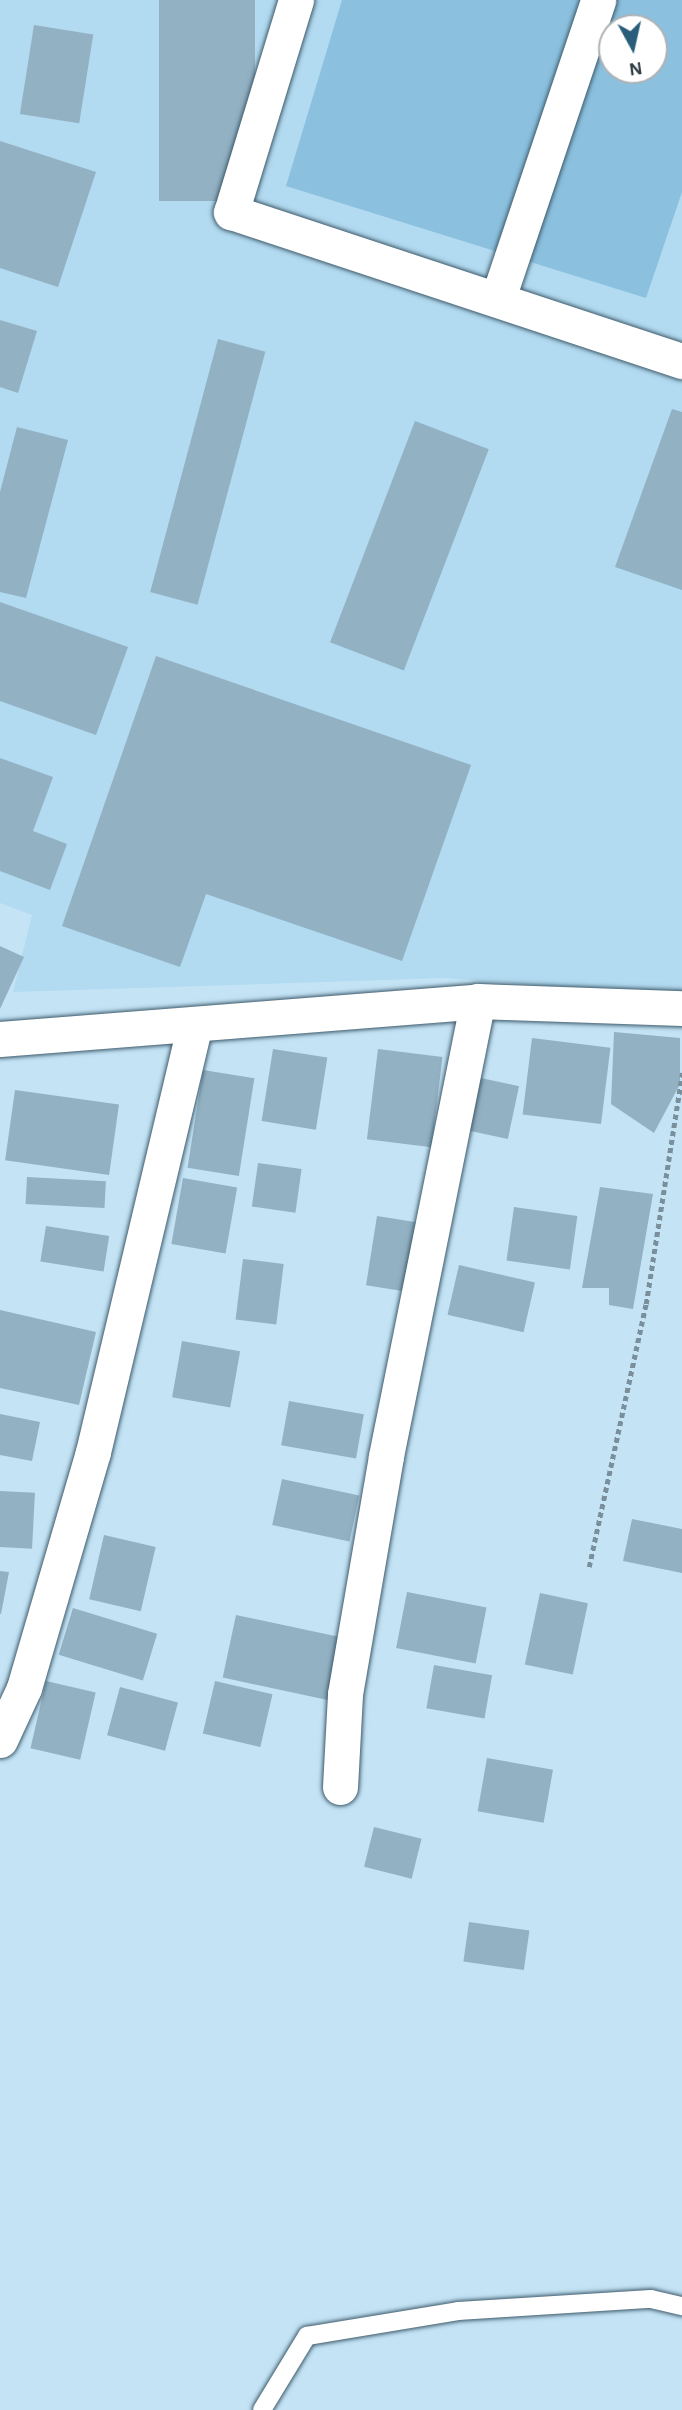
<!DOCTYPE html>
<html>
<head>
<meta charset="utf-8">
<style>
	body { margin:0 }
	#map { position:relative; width:682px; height:2410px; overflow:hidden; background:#c4e4f6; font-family:"Alegreya Sans",sans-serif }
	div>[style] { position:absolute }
	.built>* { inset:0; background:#b2daf0 }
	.green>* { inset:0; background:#8bc1df }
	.building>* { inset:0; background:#92b1c3; transform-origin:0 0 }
	.path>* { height:4.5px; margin-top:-2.25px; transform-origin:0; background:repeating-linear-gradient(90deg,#79909c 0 5px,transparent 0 8.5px) }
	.roads { filter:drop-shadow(0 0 2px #3f5b6b) drop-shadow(0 0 2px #3f5b6b) }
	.lane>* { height:18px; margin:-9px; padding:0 9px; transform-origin:9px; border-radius:9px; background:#fff }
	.street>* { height:35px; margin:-17.5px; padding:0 17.5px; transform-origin:17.5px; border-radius:17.5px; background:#fff }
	span { translate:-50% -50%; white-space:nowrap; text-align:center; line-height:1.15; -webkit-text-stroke:7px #fff; paint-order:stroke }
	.north { position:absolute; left:598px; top:14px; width:70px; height:70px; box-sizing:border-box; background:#fff; border:2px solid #adb2b5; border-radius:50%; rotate:172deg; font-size:19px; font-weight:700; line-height:28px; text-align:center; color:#313e45 }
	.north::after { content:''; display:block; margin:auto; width:24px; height:32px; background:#285e79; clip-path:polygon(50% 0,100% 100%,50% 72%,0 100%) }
</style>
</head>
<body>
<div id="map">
	<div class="built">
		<i style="clip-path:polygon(evenodd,0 0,682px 0,682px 996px,445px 978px,13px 992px,32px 915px,0 903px,0 0,612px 28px,654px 28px,654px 70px,612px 70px,612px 28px)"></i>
	</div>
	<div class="green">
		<i style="clip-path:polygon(evenodd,342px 0,682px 0,682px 192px,646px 298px,286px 186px,342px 0,612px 28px,654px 28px,654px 70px,612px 70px,612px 28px)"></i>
	</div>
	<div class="building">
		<i style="left:159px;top:0;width:96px;height:201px"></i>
		<i style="left:34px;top:25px;width:60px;height:90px;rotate:9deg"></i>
		<i style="clip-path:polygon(0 141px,96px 172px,58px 287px,0 268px)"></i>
		<i style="clip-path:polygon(0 320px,37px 331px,18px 393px,0 387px)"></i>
		<i style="left:218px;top:339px;width:49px;height:262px;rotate:15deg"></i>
		<i style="clip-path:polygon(672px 409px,682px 412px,682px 590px,615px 567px)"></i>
		<i style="left:415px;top:421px;width:79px;height:237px;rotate:21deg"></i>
		<i style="clip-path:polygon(17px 427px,68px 440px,26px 598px,0 592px,0 492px)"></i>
		<i style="clip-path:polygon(0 602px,128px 647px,96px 735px,0 701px)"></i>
		<i style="clip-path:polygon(156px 656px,471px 765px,402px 961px,206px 894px,180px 967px,62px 926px)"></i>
		<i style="clip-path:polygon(0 758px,53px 777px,33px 831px,67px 844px,50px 890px,0 871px)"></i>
		<i style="clip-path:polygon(0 946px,24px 957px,0 1009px)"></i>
		<i style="clip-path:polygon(614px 1032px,680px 1038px,680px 1084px,654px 1133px,611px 1104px)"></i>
		<i style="left:532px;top:1038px;width:79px;height:77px;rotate:7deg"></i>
		<i style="left:273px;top:1049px;width:55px;height:73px;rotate:9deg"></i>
		<i style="left:378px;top:1049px;width:65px;height:91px;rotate:7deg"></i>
		<i style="left:203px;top:1070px;width:52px;height:99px;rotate:9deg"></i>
		<i style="left:476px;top:1077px;width:44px;height:54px;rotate:12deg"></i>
		<i style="left:15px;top:1090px;width:105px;height:71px;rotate:8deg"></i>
		<i style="left:258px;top:1163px;width:44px;height:44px;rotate:8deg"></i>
		<i style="left:27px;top:1177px;width:79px;height:27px;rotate:3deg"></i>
		<i style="left:183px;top:1178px;width:55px;height:67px;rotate:10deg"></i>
		<i style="clip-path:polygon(600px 1187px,653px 1194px,633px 1309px,609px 1305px,609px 1288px,582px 1288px)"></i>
		<i style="left:514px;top:1207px;width:64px;height:54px;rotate:8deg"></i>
		<i style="left:377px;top:1216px;width:40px;height:70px;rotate:9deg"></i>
		<i style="left:46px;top:1226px;width:64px;height:36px;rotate:9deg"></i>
		<i style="left:243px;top:1259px;width:41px;height:61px;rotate:7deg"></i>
		<i style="left:459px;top:1265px;width:78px;height:51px;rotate:13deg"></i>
		<i style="clip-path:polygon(0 1310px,96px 1332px,79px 1405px,0 1388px)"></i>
		<i style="left:182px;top:1341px;width:59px;height:57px;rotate:10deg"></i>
		<i style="left:289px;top:1401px;width:76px;height:45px;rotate:10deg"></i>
		<i style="clip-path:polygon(0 1414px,40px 1422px,32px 1461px,0 1455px)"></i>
		<i style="left:282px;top:1479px;width:79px;height:47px;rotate:12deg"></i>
		<i style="left:0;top:1491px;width:35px;height:56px;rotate:3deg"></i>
		<i style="clip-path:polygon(632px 1519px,682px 1529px,682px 1573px,623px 1561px)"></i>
		<i style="left:104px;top:1535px;width:53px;height:66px;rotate:13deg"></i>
		<i style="clip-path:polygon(0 1571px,9px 1572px,1px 1614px,0 1614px)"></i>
		<i style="left:407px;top:1592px;width:81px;height:57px;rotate:11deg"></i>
		<i style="left:540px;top:1593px;width:49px;height:73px;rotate:12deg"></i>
		<i style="left:73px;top:1608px;width:88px;height:49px;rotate:17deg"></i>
		<i style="left:236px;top:1615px;width:112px;height:64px;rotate:12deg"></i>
		<i style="left:434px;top:1665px;width:59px;height:44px;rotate:10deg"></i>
		<i style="left:46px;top:1681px;width:51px;height:69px;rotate:13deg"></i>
		<i style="left:215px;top:1681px;width:59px;height:54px;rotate:13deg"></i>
		<i style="left:120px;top:1687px;width:60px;height:50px;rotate:15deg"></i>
		<i style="left:487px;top:1758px;width:67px;height:54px;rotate:10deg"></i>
		<i style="left:374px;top:1827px;width:49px;height:41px;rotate:14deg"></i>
		<i style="left:469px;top:1922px;width:61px;height:40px;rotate:8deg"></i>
	</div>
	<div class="path">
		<i style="left:589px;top:1567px;width:269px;rotate:-77.8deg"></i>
		<i style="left:646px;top:1304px;width:234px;rotate:-81.1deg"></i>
	</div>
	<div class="roads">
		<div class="lane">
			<i style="left:262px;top:2410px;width:87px;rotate:-58.7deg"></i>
			<i style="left:307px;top:2336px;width:153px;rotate:-9.4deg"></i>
			<i style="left:458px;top:2311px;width:193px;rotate:-3.6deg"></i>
			<i style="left:651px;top:2299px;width:32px;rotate:13deg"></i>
		</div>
		<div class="street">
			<i style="left:296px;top:0;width:222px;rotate:107deg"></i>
			<i style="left:231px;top:212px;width:475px;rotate:18.3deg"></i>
			<i style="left:498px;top:298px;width:314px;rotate:-71.4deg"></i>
			<i style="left:0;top:1039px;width:480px;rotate:-4.5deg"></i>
			<i style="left:478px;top:1001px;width:204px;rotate:2deg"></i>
			<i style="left:0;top:1740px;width:57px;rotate:-65.2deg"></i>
			<i style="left:24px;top:1688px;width:246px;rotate:-73.7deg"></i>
			<i style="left:93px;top:1452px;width:437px;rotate:-76.6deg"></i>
			<i style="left:340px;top:1787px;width:93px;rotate:-86.9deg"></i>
			<i style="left:345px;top:1694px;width:242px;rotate:-80.2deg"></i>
			<i style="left:386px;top:1456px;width:464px;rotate:-78.6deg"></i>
		</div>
	</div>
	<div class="north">N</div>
</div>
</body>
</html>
